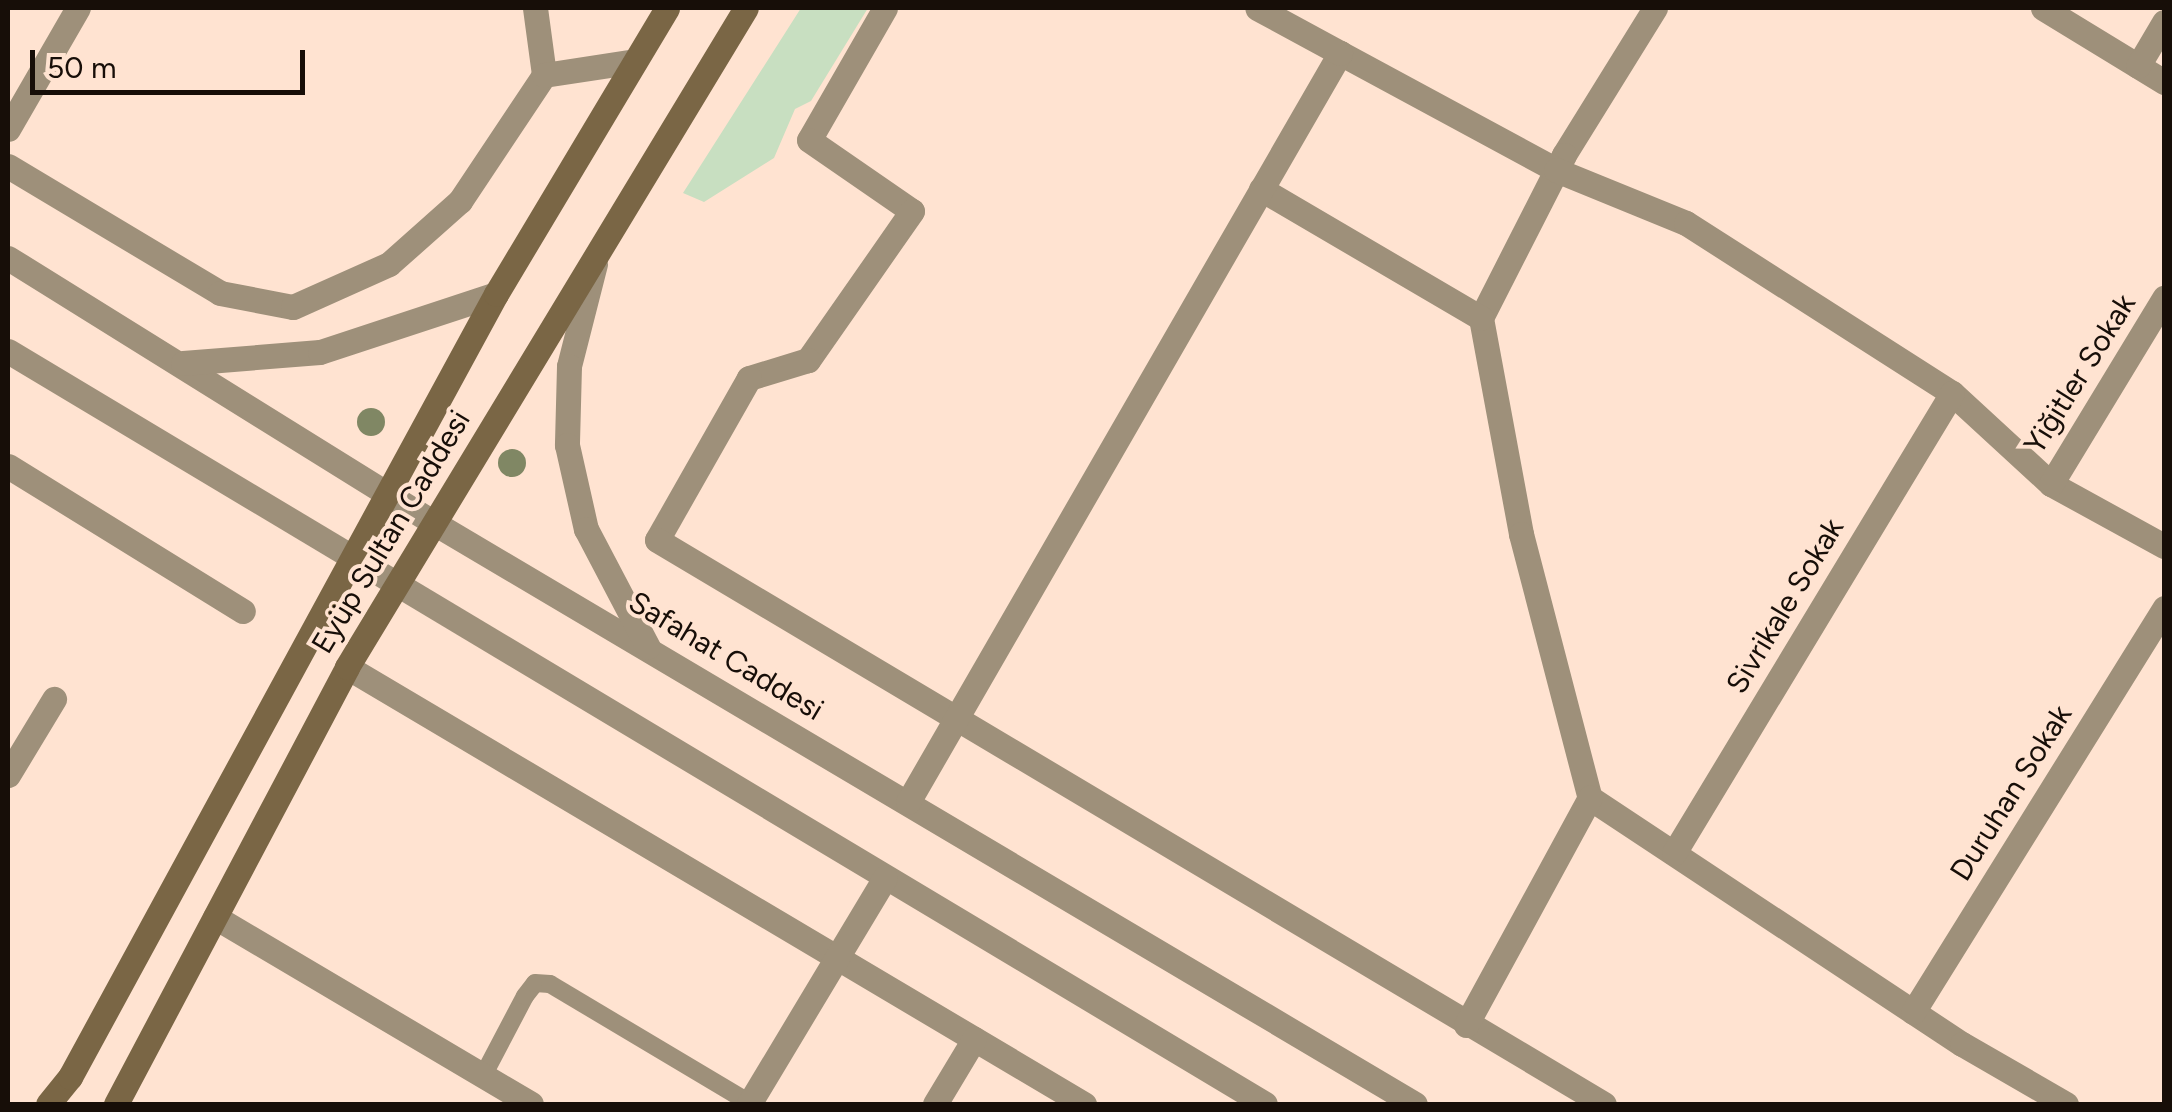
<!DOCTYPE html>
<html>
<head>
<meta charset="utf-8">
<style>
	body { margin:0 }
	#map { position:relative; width:2172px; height:1112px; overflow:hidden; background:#ffe3d1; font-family:Figtree,sans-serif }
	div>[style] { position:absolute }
	.green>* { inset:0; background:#c8dfc1 }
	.lane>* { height:18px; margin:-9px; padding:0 9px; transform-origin:9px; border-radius:9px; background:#9e907a }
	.street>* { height:25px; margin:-12.5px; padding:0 12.5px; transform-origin:12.5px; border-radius:12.5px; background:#9e907a }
	.secondary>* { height:25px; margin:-12.5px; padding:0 12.5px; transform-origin:12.5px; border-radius:12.5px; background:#7a6645 }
	.trees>* { width:28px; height:28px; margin:-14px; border-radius:50%; background:#808764 }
	span { translate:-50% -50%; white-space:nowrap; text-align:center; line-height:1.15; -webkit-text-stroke:8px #ffe3d1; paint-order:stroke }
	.street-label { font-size:30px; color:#170e08 }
	.frame { position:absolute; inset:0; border:10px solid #170e08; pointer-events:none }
	.scale { position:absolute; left:30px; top:50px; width:275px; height:45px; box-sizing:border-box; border:5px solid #170e08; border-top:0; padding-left:12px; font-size:30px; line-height:35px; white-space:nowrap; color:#170e08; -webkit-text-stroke:8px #ffe3d1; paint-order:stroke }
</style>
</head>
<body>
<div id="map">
	<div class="green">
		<i style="clip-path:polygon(801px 8px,868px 8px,811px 101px,795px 109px,774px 158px,704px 202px,683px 193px)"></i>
	</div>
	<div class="lane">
		<i style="left:483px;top:1076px;width:90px;rotate:-62.3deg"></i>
		<i style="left:525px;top:996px;width:16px;rotate:-52deg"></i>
		<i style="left:535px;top:983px;width:15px;rotate:4deg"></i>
		<i style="left:550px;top:984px;width:233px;rotate:30.8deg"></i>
	</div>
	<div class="street">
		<i style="left:535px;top:8px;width:68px;rotate:82.3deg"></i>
		<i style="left:885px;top:8px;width:152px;rotate:119.9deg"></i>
		<i style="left:809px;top:140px;width:125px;rotate:34.6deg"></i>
		<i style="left:912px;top:211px;width:182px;rotate:124.9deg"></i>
		<i style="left:808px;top:360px;width:62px;rotate:163deg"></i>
		<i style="left:749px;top:378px;width:186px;rotate:119.6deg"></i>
		<i style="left:657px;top:540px;width:1102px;rotate:30.78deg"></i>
		<i style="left:1655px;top:8px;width:173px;rotate:121.8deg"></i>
		<i style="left:1564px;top:155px;width:183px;rotate:117deg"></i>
		<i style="left:1481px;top:318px;width:220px;rotate:79.5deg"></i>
		<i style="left:1521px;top:534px;width:273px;rotate:75.4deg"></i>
		<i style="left:1590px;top:798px;width:446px;rotate:33.5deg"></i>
		<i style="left:1962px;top:1044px;width:120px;rotate:30deg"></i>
		<i style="left:2043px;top:8px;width:142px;rotate:31.4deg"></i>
		<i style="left:1340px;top:53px;width:246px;rotate:28.4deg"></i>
		<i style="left:1556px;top:170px;width:140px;rotate:22.2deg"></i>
		<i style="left:1686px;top:223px;width:316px;rotate:32.6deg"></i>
		<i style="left:1952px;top:393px;width:134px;rotate:42.6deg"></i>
		<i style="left:2051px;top:484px;width:129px;rotate:28.8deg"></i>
		<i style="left:2138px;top:66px;width:51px;rotate:-59.4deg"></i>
		<i style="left:8px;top:129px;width:140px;rotate:-60deg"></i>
		<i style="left:8px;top:166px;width:247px;rotate:30.9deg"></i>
		<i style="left:220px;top:293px;width:74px;rotate:10.9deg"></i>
		<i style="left:293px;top:307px;width:105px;rotate:-24.1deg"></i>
		<i style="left:389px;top:264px;width:95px;rotate:-41.6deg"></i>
		<i style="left:460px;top:201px;width:151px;rotate:-56.3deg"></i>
		<i style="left:544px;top:75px;width:92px;rotate:-8.7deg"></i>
		<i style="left:1261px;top:189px;width:255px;rotate:30.4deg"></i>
		<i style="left:8px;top:258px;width:502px;rotate:31.88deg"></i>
		<i style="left:434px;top:523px;width:1140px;rotate:30.64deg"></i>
		<i style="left:595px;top:264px;width:105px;rotate:104.3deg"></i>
		<i style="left:569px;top:366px;width:79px;rotate:91.5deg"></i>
		<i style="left:567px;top:445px;width:86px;rotate:77.3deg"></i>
		<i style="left:586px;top:529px;width:133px;rotate:62.3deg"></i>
		<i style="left:8px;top:351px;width:1465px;rotate:30.92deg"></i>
		<i style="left:183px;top:363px;width:137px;rotate:-4.6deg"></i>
		<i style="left:320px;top:352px;width:185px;rotate:-18.2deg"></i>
		<i style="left:8px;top:466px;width:276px;rotate:31.7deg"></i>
		<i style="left:2051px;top:484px;width:218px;rotate:-58.7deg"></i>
		<i style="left:347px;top:667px;width:857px;rotate:30.67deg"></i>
		<i style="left:8px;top:775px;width:89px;rotate:-58.8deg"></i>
		<i style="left:908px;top:802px;width:865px;rotate:-60.02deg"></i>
		<i style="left:1340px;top:53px;width:94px;rotate:-151.5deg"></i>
		<i style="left:1674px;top:853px;width:537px;rotate:-58.85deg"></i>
		<i style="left:215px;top:917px;width:367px;rotate:30.6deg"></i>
		<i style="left:1913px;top:1012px;width:476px;rotate:-58.1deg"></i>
		<i style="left:1466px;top:1025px;width:259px;rotate:-61.4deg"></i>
		<i style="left:749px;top:1104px;width:264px;rotate:-59deg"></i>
		<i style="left:935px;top:1104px;width:76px;rotate:-59deg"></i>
	</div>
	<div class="secondary">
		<i style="left:48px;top:1104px;width:35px;rotate:-51deg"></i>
		<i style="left:70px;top:1077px;width:891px;rotate:-61.45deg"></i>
		<i style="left:496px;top:294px;width:333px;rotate:-59.1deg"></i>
		<i style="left:116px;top:1104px;width:494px;rotate:-62.1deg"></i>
		<i style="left:347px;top:667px;width:770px;rotate:-58.81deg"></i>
	</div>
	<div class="trees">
		<i style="left:371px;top:422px"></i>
		<i style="left:512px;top:463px"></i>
	</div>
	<div class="street-label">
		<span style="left:2080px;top:374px;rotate:-58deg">Yiğitler Sokak</span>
		<span style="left:391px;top:532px;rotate:-59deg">Eyüp Sultan Caddesi</span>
		<span style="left:1785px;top:606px;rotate:-59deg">Sivrikale Sokak</span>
		<span style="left:726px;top:656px;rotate:31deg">Safahat Caddesi</span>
		<span style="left:2011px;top:793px;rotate:-58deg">Duruhan Sokak</span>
	</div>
	<div class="frame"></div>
	<div class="scale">50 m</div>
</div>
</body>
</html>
